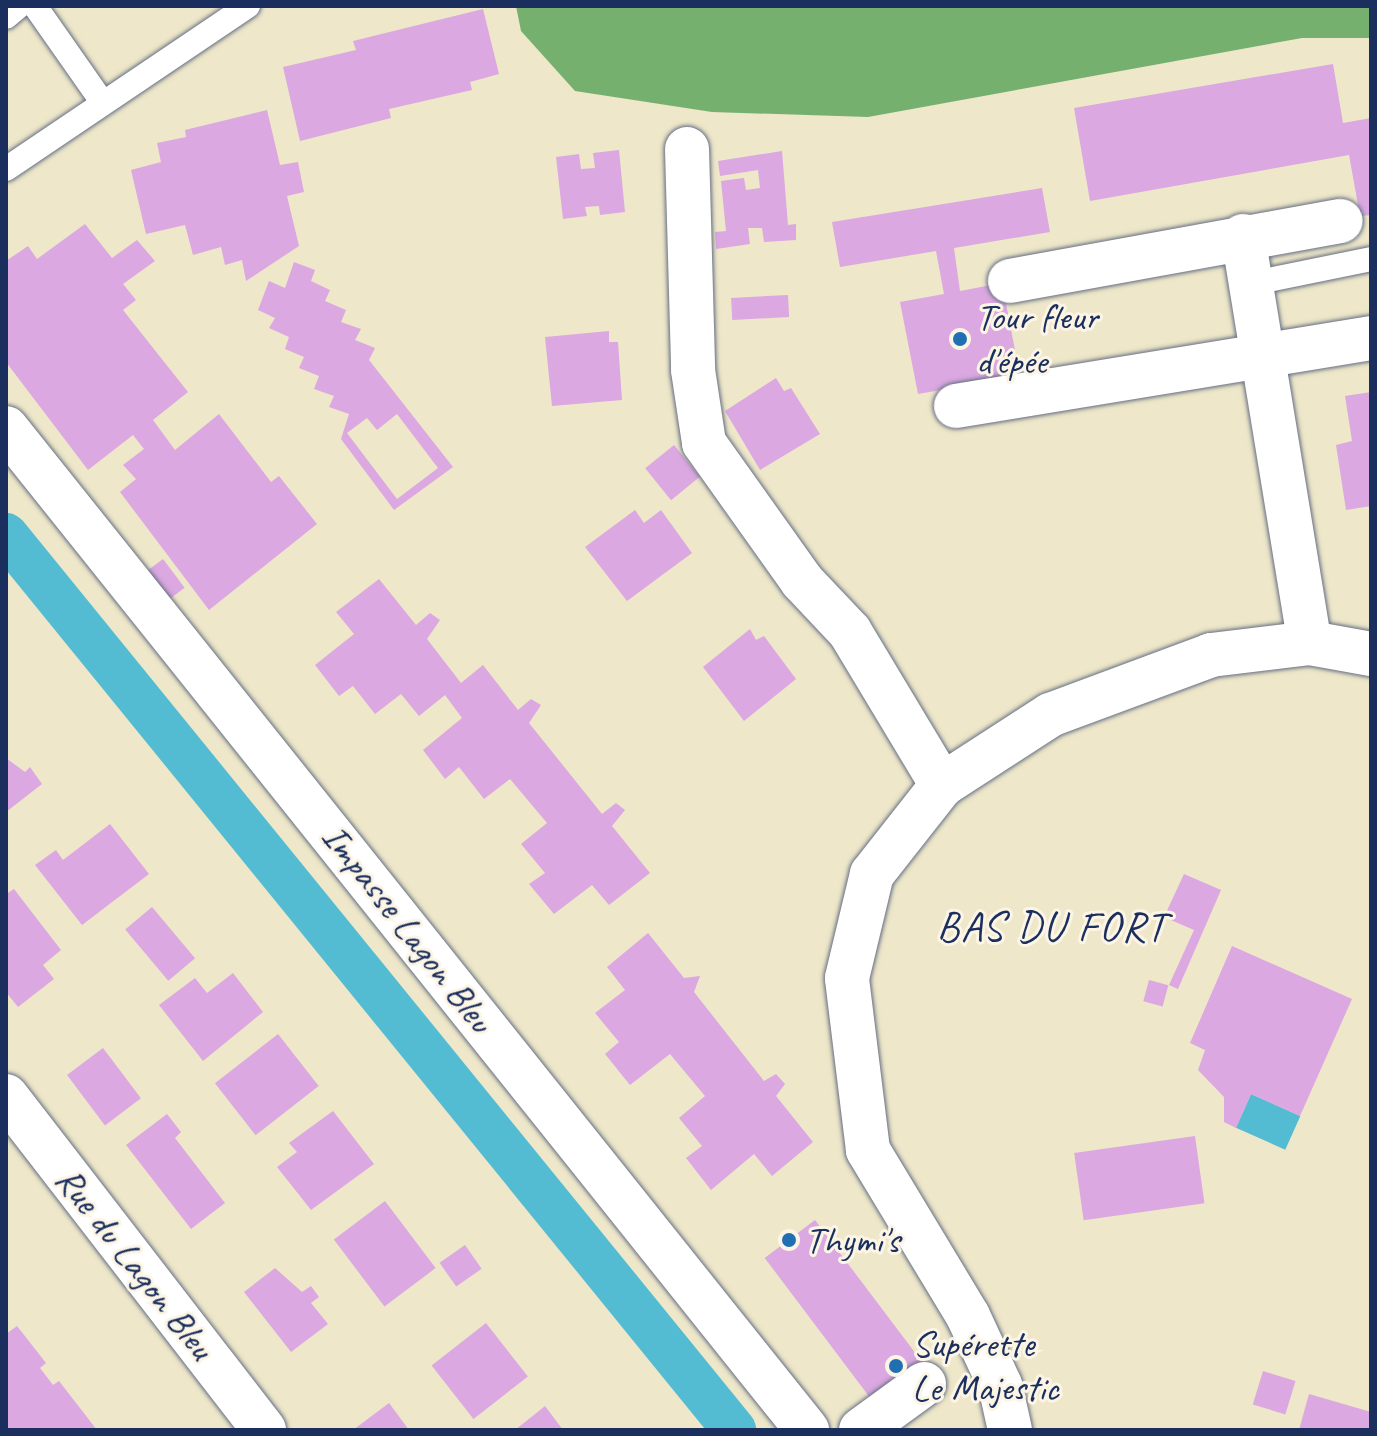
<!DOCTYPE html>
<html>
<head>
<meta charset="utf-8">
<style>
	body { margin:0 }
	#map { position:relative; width:1377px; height:1436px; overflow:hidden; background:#eee7c9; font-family:Caveat,sans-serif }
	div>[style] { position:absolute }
	.forest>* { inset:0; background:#75b06f }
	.water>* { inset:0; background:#54bcd2; transform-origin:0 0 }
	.canal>* { height:44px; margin:-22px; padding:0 22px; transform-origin:22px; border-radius:22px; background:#54bcd2 }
	.building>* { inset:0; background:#dba8e1; transform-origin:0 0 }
	.roads { filter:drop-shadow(0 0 2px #656f83) drop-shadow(0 0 2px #656f83) }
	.service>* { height:24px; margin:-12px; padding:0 12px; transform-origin:12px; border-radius:12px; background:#fff }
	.minor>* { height:44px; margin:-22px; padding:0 22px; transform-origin:22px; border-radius:22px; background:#fff }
	.dots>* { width:22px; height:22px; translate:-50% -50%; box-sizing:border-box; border:4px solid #fcf5e5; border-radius:50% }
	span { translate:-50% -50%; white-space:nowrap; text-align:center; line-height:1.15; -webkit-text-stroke:6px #fcf5e5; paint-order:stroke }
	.poi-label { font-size:38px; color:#1b2f5e }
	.left { translate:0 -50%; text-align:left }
	.street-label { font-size:38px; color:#1b2f5e }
	.quarter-label { font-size:42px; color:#1b2f5e; letter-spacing:2px }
	.frame { position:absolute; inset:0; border:8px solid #1b2f5e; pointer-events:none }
</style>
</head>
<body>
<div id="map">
	<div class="forest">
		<i style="clip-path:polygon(516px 6px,1371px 6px,1371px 38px,1302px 38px,868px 117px,712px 112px,575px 91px,521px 31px)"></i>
	</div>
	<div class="water">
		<i style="left:1251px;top:1094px;width:54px;height:37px;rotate:24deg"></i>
	</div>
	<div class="canal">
		<i style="left:6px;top:535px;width:1154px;rotate:50.87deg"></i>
	</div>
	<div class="building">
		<i style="clip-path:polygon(483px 9px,499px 74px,470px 82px,472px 90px,389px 109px,391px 118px,300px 141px,283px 67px,356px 50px,353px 41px)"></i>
		<i style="clip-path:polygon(1333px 64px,1343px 123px,1371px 118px,1371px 215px,1360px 216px,1349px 155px,1090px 201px,1074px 108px)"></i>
		<i style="clip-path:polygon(267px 110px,280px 165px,298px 162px,304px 192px,287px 196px,299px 246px,246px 281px,242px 260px,225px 265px,221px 247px,193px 255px,185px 225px,146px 234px,131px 170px,161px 162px,157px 143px,186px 137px,185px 130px)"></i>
		<i style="clip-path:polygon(619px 150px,625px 212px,600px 215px,599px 206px,585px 207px,587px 216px,563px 219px,556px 157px,579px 154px,581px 169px,595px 168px,593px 153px)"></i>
		<i style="clip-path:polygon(782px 151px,788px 225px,796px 224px,796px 240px,764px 242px,762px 228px,748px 228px,750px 244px,716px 249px,715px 232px,726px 231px,721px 181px,744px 178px,746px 190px,760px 188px,758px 170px,720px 176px,718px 161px)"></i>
		<i style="clip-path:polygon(1042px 188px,1050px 232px,954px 248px,960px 291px,1002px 283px,1020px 376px,918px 394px,900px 302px,944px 294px,936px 251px,840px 267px,832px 222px)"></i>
		<i style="clip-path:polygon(85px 224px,112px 258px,137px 240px,155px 261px,123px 284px,136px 300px,123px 310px,188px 392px,153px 420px,175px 450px,219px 414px,271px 482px,279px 476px,317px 524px,209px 610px,120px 492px,136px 479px,123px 465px,144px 449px,133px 435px,88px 470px,6px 362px,6px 261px,28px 246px,37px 259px)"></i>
		<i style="clip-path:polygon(evenodd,294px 262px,315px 270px,311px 281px,330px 290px,325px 301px,346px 310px,341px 322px,361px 329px,355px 340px,375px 348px,369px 360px,453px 467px,394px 510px,341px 439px,349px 414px,329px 407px,334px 396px,314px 389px,319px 376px,299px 368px,304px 357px,285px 349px,289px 337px,269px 328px,275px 318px,258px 310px,269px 281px,285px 288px,294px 262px,397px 414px,438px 468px,397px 499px,347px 433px,367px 418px,377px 430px,397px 414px)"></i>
		<i style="left:788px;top:295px;width:22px;height:57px;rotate:87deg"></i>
		<i style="clip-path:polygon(609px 331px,609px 342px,618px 342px,622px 400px,552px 406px,545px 337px)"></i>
		<i style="clip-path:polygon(776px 378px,784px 391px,791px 388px,820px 434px,760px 470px,725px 411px)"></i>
		<i style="clip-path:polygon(1371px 392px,1371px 506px,1346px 510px,1336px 445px,1352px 441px,1345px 396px)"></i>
		<i style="left:674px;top:445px;width:41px;height:37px;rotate:51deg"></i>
		<i style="clip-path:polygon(635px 510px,644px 523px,661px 510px,692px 553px,627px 601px,585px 547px)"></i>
		<i style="left:163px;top:559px;width:36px;height:25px;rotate:53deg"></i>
		<i style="clip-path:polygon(379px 579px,416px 625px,430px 613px,440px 620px,427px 639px,461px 683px,483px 665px,518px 710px,531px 699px,541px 705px,529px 723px,602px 814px,616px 803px,625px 810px,612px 826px,650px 873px,609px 905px,592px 885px,554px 914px,529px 884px,545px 873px,521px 844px,547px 823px,510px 779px,484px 799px,459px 767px,445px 779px,423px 750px,462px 718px,445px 695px,419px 716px,401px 694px,375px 714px,353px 686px,339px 696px,315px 665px,354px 634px,336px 612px)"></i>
		<i style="clip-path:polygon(750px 629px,756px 640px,764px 636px,796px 679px,744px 721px,703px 667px)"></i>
		<i style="clip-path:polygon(6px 758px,25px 772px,30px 767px,42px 784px,6px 812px)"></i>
		<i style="clip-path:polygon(110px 824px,149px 874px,82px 925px,35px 865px,56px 850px,63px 860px)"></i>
		<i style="clip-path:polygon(1184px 874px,1221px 890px,1178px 989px,1169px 985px,1194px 930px,1164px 917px)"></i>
		<i style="clip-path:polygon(14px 889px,61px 950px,43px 965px,54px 979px,18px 1007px,6px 992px,6px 894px)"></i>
		<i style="left:152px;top:907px;width:67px;height:35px;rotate:50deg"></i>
		<i style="clip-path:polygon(648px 933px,684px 978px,700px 976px,694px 992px,764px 1081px,776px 1074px,785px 1084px,776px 1096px,813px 1142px,772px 1176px,754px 1154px,711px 1190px,686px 1158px,702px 1146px,679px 1118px,705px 1096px,670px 1054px,630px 1085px,605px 1054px,619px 1042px,595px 1013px,625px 990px,607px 967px)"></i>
		<i style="clip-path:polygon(1232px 946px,1352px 999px,1300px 1116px,1251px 1094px,1236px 1128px,1224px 1122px,1224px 1097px,1198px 1070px,1205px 1050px,1190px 1043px)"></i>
		<i style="clip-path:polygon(233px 973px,263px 1012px,203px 1061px,159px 1005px,195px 978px,207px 993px)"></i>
		<i style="left:1149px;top:980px;width:20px;height:22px;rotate:15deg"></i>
		<i style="left:278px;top:1034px;width:66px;height:80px;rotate:52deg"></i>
		<i style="left:103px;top:1048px;width:63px;height:45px;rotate:53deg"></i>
		<i style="clip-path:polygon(333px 1111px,374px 1164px,311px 1210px,277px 1167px,297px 1152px,289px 1143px)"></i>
		<i style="clip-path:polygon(167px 1114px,181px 1132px,175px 1138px,225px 1203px,191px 1229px,126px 1145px)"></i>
		<i style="left:1195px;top:1136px;width:68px;height:122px;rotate:82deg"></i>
		<i style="left:385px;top:1201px;width:84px;height:64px;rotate:53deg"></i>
		<i style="left:815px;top:1220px;width:182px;height:63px;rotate:53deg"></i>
		<i style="left:465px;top:1245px;width:29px;height:31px;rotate:55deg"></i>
		<i style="clip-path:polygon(275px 1268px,302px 1292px,311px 1286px,319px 1297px,311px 1303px,328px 1324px,291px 1352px,244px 1292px)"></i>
		<i style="left:486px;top:1323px;width:68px;height:69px;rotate:52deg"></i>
		<i style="clip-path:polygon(17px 1326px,46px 1363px,40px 1368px,53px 1385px,59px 1381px,97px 1430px,6px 1430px,6px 1334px)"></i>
		<i style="left:1263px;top:1371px;width:34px;height:35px;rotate:17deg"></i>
		<i style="clip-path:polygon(1309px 1394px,1371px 1412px,1371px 1430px,1299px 1430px)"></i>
		<i style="clip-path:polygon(389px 1403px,409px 1430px,353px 1430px)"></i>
		<i style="clip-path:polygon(545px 1406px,563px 1430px,515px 1430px)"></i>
	</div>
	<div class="roads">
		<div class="service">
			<i style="left:35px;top:6px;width:118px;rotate:55deg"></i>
			<i style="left:6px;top:17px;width:17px;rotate:-40deg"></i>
			<i style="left:6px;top:169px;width:292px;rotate:-34deg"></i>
			<i style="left:1253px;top:283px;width:120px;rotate:-11.5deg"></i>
		</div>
		<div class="minor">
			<i style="left:687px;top:149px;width:221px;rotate:88.4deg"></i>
			<i style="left:693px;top:370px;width:74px;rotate:81.4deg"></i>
			<i style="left:704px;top:443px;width:169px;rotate:54.6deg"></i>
			<i style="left:802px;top:581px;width:70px;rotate:46.7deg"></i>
			<i style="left:850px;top:632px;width:179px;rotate:59deg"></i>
			<i style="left:1243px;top:236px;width:412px;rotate:80.7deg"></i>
			<i style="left:1010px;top:281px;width:336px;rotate:-10.3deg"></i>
			<i style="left:956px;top:406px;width:421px;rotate:-9.3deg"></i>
			<i style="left:6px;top:428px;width:1283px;rotate:51.36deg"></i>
			<i style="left:6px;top:1096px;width:422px;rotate:52.3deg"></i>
			<i style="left:861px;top:1430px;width:78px;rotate:-36.1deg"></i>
			<i style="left:1010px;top:1430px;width:46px;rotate:-102.5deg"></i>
			<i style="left:1000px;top:1385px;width:76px;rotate:-114.9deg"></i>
			<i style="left:968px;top:1316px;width:194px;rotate:-121.1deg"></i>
			<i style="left:868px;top:1150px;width:173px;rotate:-97deg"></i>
			<i style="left:847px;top:978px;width:107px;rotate:-76.5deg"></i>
			<i style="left:872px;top:874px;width:113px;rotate:-51.8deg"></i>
			<i style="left:942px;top:785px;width:129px;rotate:-32.9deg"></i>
			<i style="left:1050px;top:715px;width:172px;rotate:-20.4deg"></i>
			<i style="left:1211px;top:655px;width:100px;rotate:-6.9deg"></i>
			<i style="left:1310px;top:643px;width:62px;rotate:10.2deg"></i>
		</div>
	</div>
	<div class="dots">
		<i style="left:960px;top:339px;background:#1f6fb2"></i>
		<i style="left:789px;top:1240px;background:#1f6fb2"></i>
		<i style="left:896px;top:1366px;background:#1f6fb2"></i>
	</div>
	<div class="poi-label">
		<span class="left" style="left:976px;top:339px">Tour fleur<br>d'épée</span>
		<span class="left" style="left:805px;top:1240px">Thymi's</span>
		<span class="left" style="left:912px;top:1366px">Supérette<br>Le Majestic</span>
	</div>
	<div class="street-label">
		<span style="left:408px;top:928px;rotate:52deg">Impasse Lagon Bleu</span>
		<span style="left:135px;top:1263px;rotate:52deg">Rue du Lagon Bleu</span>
	</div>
	<div class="quarter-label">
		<span style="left:1052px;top:927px">BAS DU FORT</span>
	</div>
	<div class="frame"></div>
</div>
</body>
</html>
